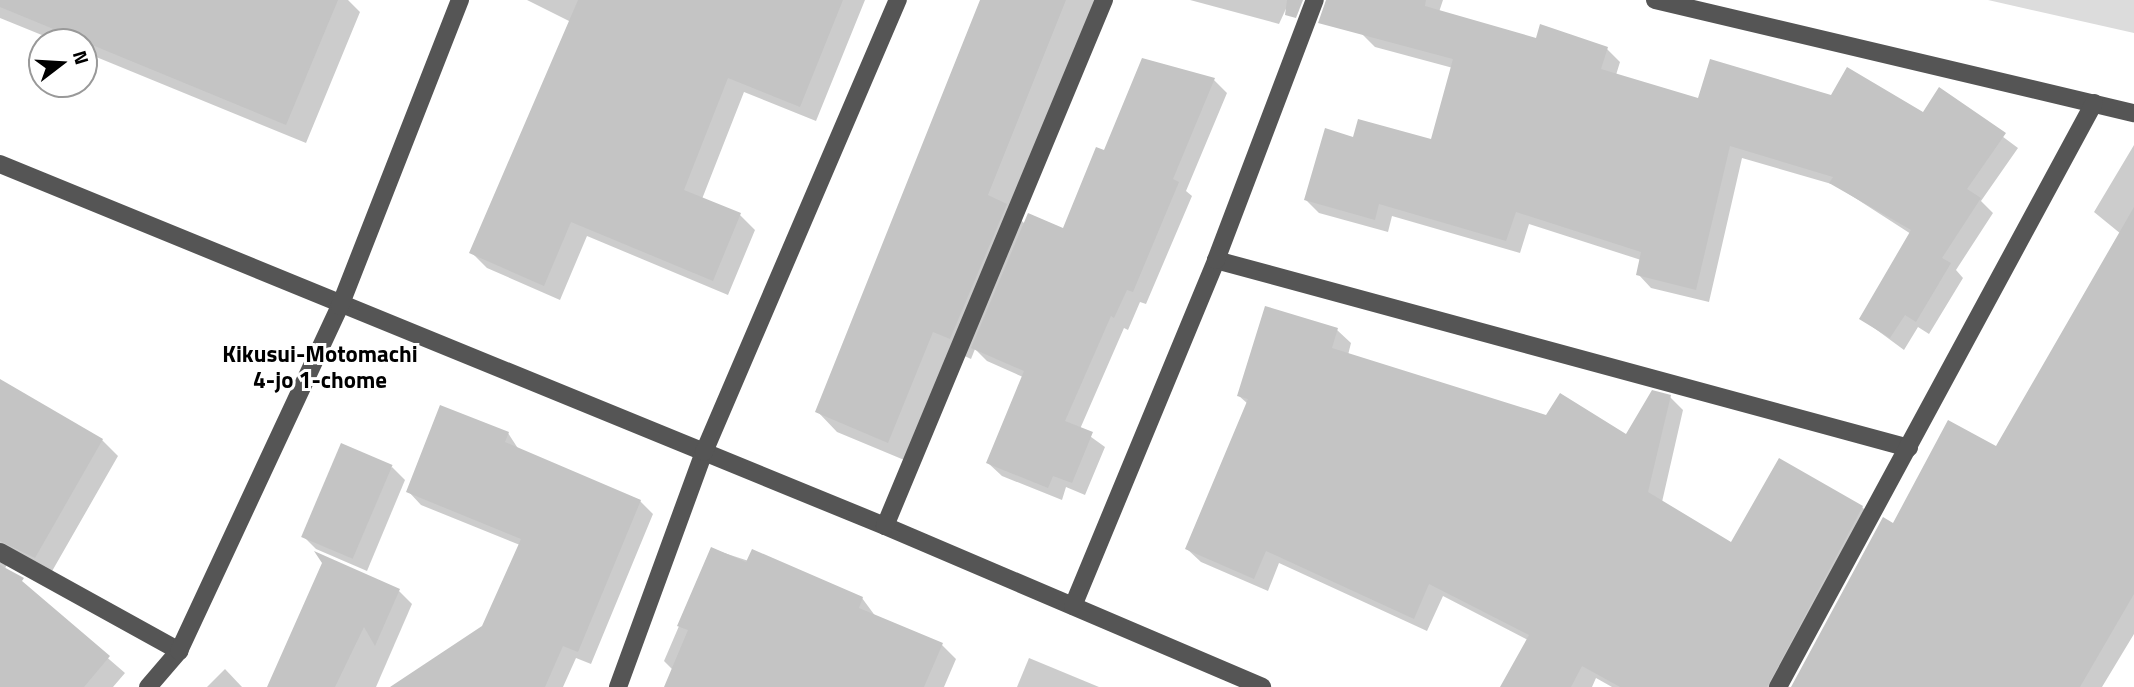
<!DOCTYPE html>
<html>
<head>
<meta charset="utf-8">
<style>
	body { margin:0 }
	#map { position:relative; width:2134px; height:687px; overflow:hidden; background:#fff; font-family:"Titillium Web",sans-serif }
	div>[style] { position:absolute }
	.green>* { inset:0; background:#dcdcdc }
	.shadow>* { inset:0; background:#0003 }
	.building>* { inset:0; background:#c4c4c4; transform-origin:0 0 }
	.minor>* { height:18px; margin:-9px; padding:0 9px; transform-origin:9px; border-radius:9px; background:#555 }
	span { translate:-50% -50%; white-space:nowrap; text-align:center; line-height:1.15; -webkit-text-stroke:6px #fff; paint-order:stroke }
	.neighbourhood-label { font-size:23px; color:#000; font-weight:700 }
	.north { position:absolute; left:28px; top:28px; width:70px; height:70px; box-sizing:border-box; background:#fff; border:2px solid #999; border-radius:50%; rotate:73deg; font-size:19px; font-weight:700; line-height:28px; text-align:center; color:#000 }
	.north::after { content:''; display:block; margin:auto; width:24px; height:32px; background:#000; clip-path:polygon(50% 0,100% 100%,50% 72%,0 100%) }
</style>
</head>
<body>
<div id="map">
	<div class="green">
		<i style="clip-path:polygon(1988px 0,2134px 0,2134px 33px)"></i>
	</div>
	<div class="shadow">
		<i style="clip-path:polygon(0 0,348px 0,360px 12px,306px 143px,84px 52px,84px 42px,59px 42px,0 18px)"></i>
		<i style="clip-path:polygon(527px 0,865px 0,816px 121px,744px 92px,702px 199px,740px 215px,755px 230px,728px 295px,587px 236px,560px 300px,487px 268px,471px 252px,571px 22px)"></i>
		<i style="clip-path:polygon(982px 0,1095px 0,1010px 210px,1025px 224px,1063px 230px,1105px 153px,1214px 80px,1227px 93px,1186px 191px,1192px 196px,1146px 304px,1140px 302px,1128px 330px,1124px 328px,1080px 429px,1105px 447px,1085px 495px,1066px 487px,1062px 500px,1002px 476px,988px 463px,1023px 377px,987px 361px,975px 349px,971px 359px,954px 351px,909px 462px,837px 432px,817px 411px)"></i>
		<i style="clip-path:polygon(1190px 0,1290px 0,1279px 24px)"></i>
		<i style="clip-path:polygon(1371px 0,1443px 0,1439px 12px,1537px 40px,1607px 49px,1620px 62px,1616px 75px,1700px 100px,1832px 97px,1924px 114px,1940px 90px,2018px 148px,1981px 201px,1993px 213px,1956px 270px,1963px 278px,1929px 334px,1918px 327px,1904px 350px,1862px 319px,1911px 234px,1835px 185px,1742px 158px,1709px 302px,1651px 288px,1638px 274px,1641px 260px,1529px 224px,1520px 253px,1392px 216px,1388px 232px,1319px 213px,1306px 200px,1354px 139px,1432px 141px,1453px 68px,1375px 47px,1362px 34px)"></i>
		<i style="clip-path:polygon(2134px 145px,2134px 634px,2102px 687px,1793px 687px,1894px 525px,1997px 449px,2121px 234px,2094px 212px)"></i>
		<i style="clip-path:polygon(1337px 330px,1351px 343px,1348px 355px,1547px 417px,1626px 436px,1670px 397px,1683px 410px,1662px 502px,1731px 544px,1862px 507px,1876px 521px,1786px 687px,1612px 687px,1596px 678px,1592px 687px,1508px 687px,1528px 640px,1443px 596px,1427px 631px,1279px 563px,1268px 591px,1201px 562px,1187px 549px,1248px 404px,1239px 396px)"></i>
		<i style="clip-path:polygon(0 381px,102px 440px,118px 456px,51px 573px,9px 558px,5px 569px,125px 673px,113px 687px,0 687px)"></i>
		<i style="clip-path:polygon(508px 433px,519px 450px,640px 501px,653px 514px,591px 664px,576px 658px,563px 687px,393px 687px,483px 628px,520px 545px,421px 505px,408px 491px)"></i>
		<i style="clip-path:polygon(392px 467px,405px 480px,367px 571px,316px 549px,303px 536px)"></i>
		<i style="clip-path:polygon(712px 549px,862px 598px,876px 617px,942px 645px,956px 659px,944px 687px,665px 687px,673px 670px,664px 661px)"></i>
		<i style="clip-path:polygon(399px 591px,412px 604px,376px 687px,269px 687px)"></i>
		<i style="clip-path:polygon(1029px 658px,1099px 687px,1017px 687px)"></i>
		<i style="clip-path:polygon(225px 669px,242px 687px,207px 687px)"></i>
	</div>
	<div class="building">
		<i style="clip-path:polygon(0 0,338px 0,286px 125px,0 7px)"></i>
		<i style="clip-path:polygon(578px 0,843px 0,800px 107px,728px 78px,684px 190px,741px 213px,713px 281px,571px 222px,544px 286px,469px 253px)"></i>
		<i style="clip-path:polygon(980px 0,1066px 0,988px 195px,1007px 204px,950px 339px,933px 332px,888px 443px,815px 412px)"></i>
		<i style="clip-path:polygon(1287px 0,1303px 0,1296px 18px,1285px 15px)"></i>
		<i style="clip-path:polygon(1326px 0,1426px 0,1425px 6px,1536px 38px,1540px 24px,1608px 47px,1601px 69px,1698px 98px,1710px 59px,1831px 95px,1847px 67px,1923px 112px,1939px 87px,2006px 133px,1967px 189px,1981px 198px,1942px 258px,1951px 263px,1916px 322px,1905px 315px,1890px 338px,1859px 319px,1911px 230px,1829px 183px,1833px 177px,1730px 146px,1696px 290px,1636px 275px,1641px 252px,1516px 212px,1506px 241px,1379px 204px,1375px 220px,1304px 200px,1325px 128px,1353px 137px,1358px 119px,1431px 139px,1453px 59px,1318px 23px)"></i>
		<i style="clip-path:polygon(1142px 58px,1215px 78px,1173px 179px,1179px 182px,1133px 292px,1127px 290px,1114px 318px,1111px 316px,1065px 421px,1093px 432px,1072px 483px,1053px 476px,1048px 488px,986px 463px,1024px 371px,971px 348px,1028px 213px,1063px 228px,1096px 147px,1104px 150px)"></i>
		<i style="clip-path:polygon(2134px 207px,2134px 594px,2080px 687px,1791px 687px,1883px 517px,1893px 523px,1948px 420px,1996px 446px)"></i>
		<i style="clip-path:polygon(1265px 306px,1338px 328px,1332px 348px,1546px 415px,1560px 393px,1626px 434px,1652px 390px,1671px 395px,1648px 492px,1731px 542px,1779px 458px,1863px 506px,1767px 687px,1620px 687px,1582px 666px,1571px 687px,1500px 687px,1529px 635px,1429px 584px,1414px 619px,1266px 551px,1254px 579px,1185px 549px,1248px 399px,1237px 396px)"></i>
		<i style="clip-path:polygon(0 379px,103px 439px,35px 558px,0 541px)"></i>
		<i style="clip-path:polygon(440px 405px,509px 432px,505px 442px,641px 500px,578px 652px,563px 646px,545px 687px,390px 687px,482px 626px,521px 539px,406px 492px)"></i>
		<i style="left:341px;top:443px;width:56px;height:102px;rotate:23deg"></i>
		<i style="clip-path:polygon(711px 547px,746px 562px,752px 549px,863px 597px,859px 608px,943px 643px,924px 687px,664px 687px,688px 630px,677px 626px)"></i>
		<i style="clip-path:polygon(314px 551px,400px 589px,375px 646px,364px 627px,335px 687px,267px 687px,322px 563px)"></i>
		<i style="clip-path:polygon(0 565px,24px 578px,22px 581px,110px 656px,84px 687px,0 687px)"></i>
	</div>
	<div class="minor">
		<i style="left:1655px;top:0;width:492px;rotate:13.3deg"></i>
		<i style="left:0;top:164px;width:956px;rotate:22.25deg"></i>
		<i style="left:885px;top:526px;width:410px;rotate:23.1deg"></i>
		<i style="left:1216px;top:260px;width:718px;rotate:15.18deg"></i>
		<i style="left:885px;top:526px;width:570px;rotate:-67.4deg"></i>
		<i style="left:0;top:552px;width:205px;rotate:28.9deg"></i>
		<i style="left:1073px;top:606px;width:374px;rotate:-67.5deg"></i>
		<i style="left:1216px;top:260px;width:278px;rotate:-69.2deg"></i>
		<i style="left:148px;top:687px;width:48px;rotate:-49.3deg"></i>
		<i style="left:179px;top:651px;width:381px;rotate:-65deg"></i>
		<i style="left:340px;top:306px;width:329px;rotate:-68.6deg"></i>
		<i style="left:618px;top:687px;width:250px;rotate:-69.9deg"></i>
		<i style="left:704px;top:452px;width:492px;rotate:-66.8deg"></i>
		<i style="left:1778px;top:687px;width:664px;rotate:-61.58deg"></i>
	</div>
	<div class="neighbourhood-label">
		<span style="left:320px;top:367px">Kikusui-Motomachi<br>4-jo 1-chome</span>
	</div>
	<div class="north">N</div>
</div>
</body>
</html>
